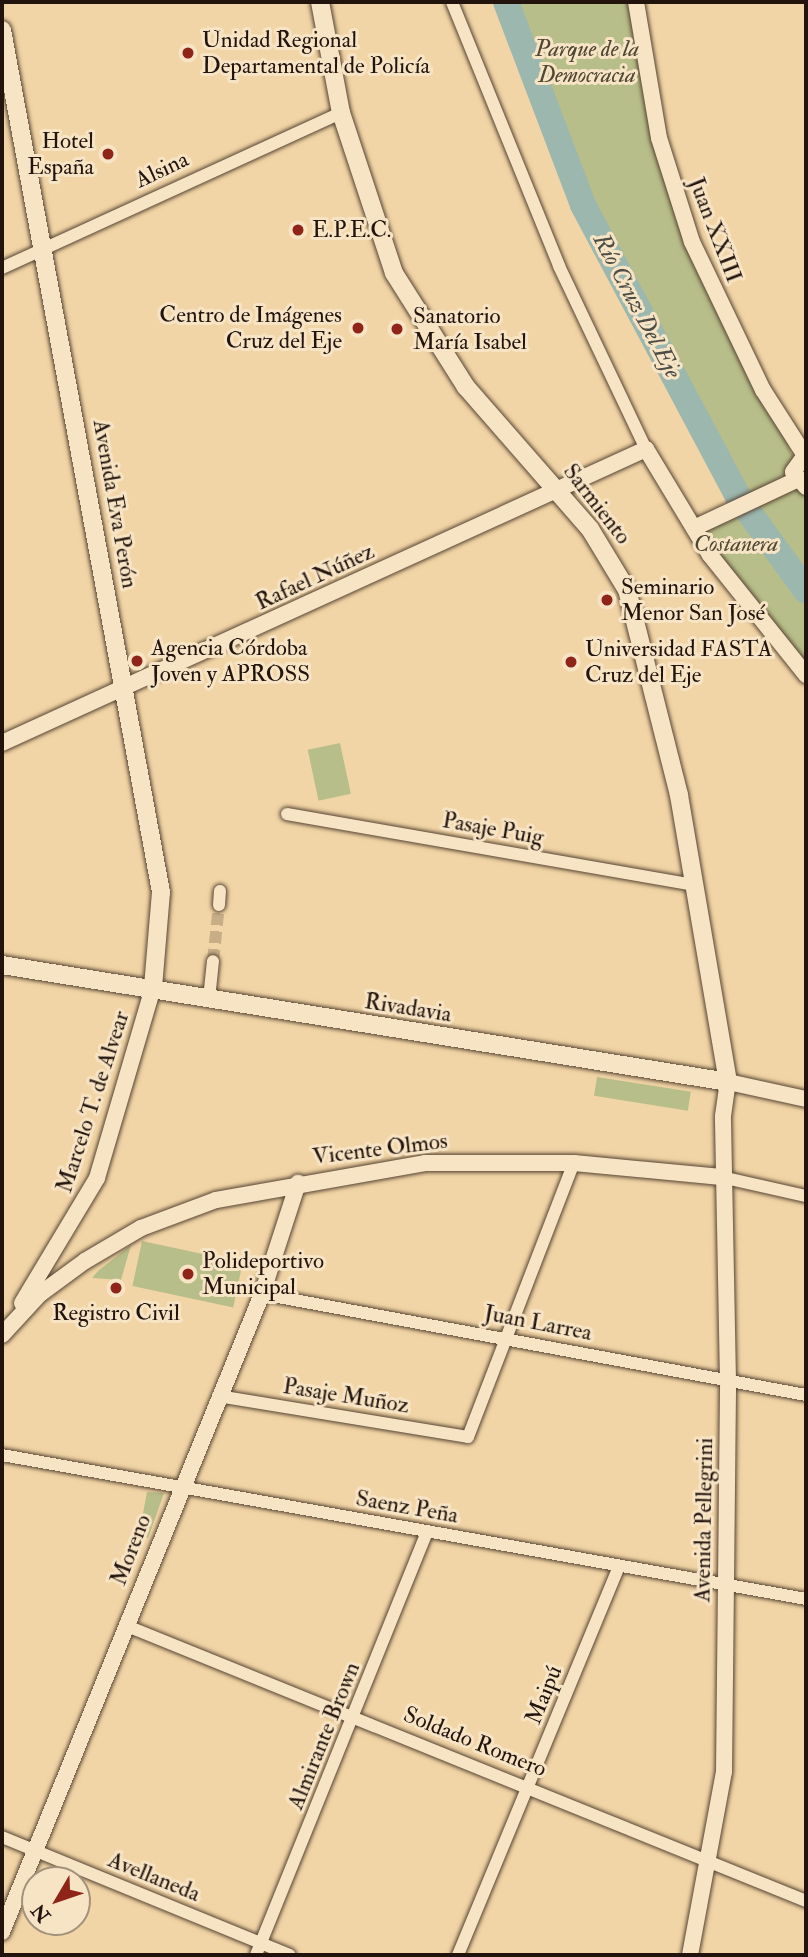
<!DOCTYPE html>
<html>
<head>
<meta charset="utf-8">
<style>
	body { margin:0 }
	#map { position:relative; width:808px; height:1957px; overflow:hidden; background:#f2d5a6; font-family:"IM FELL Double Pica",serif }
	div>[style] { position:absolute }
	.green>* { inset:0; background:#b8be89; transform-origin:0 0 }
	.river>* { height:26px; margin:-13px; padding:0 13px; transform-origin:13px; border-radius:13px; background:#9cb7ae }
	.minor-tunnel>* { height:12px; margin-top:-6px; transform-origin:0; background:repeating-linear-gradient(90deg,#c8ae87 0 12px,transparent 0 18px) }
	.roads { filter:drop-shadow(0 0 2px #564433) drop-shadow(0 0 2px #564433) }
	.minor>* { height:12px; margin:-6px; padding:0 6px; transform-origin:6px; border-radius:6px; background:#f7e4c5 }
	.tertiary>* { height:16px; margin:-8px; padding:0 8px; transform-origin:8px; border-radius:8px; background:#f7e4c5 }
	.secondary>* { height:18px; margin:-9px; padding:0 9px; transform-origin:9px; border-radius:9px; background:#f7e4c5 }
	.dots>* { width:19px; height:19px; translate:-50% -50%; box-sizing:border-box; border:4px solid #f7e4c5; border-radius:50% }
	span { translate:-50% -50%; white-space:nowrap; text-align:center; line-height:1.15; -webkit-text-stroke:6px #f7e4c5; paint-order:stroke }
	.poi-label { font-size:23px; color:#22140d }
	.left { translate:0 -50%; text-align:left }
	.right { translate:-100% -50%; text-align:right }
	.park-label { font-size:23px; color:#4f4732; font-style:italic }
	.street-label { font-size:23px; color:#22140d }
	.water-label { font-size:24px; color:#4d4d45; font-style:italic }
	.frame { position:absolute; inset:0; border:4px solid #22140d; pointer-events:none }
	.north { position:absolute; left:21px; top:1866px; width:70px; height:70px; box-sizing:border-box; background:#f7e4c5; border:2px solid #a2917b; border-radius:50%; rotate:231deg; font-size:19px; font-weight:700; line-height:28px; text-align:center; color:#22140d }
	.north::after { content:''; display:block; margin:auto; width:24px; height:32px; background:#8f2418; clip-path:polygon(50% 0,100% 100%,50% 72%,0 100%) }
</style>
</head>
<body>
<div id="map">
	<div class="green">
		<i style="clip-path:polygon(506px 2px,636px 2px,670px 175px,806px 487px,806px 675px,694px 528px,745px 507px,583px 205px)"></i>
		<i style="left:340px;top:743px;width:52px;height:33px;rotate:78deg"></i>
		<i style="left:597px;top:1077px;width:95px;height:19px;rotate:9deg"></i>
		<i style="left:142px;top:1241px;width:103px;height:46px;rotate:12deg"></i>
		<i style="clip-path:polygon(131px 1245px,121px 1280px,92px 1278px,98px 1271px)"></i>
		<i style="clip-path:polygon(147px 1492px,164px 1493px,148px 1538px,139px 1535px)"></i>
	</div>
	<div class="river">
		<i style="left:506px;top:2px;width:217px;rotate:69.2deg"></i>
		<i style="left:583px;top:205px;width:331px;rotate:62deg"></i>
		<i style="left:738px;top:497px;width:116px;rotate:54.1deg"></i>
	</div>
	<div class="minor-tunnel">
		<i style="left:213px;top:961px;width:56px;rotate:-83.9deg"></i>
	</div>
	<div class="roads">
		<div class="minor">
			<i style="left:452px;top:2px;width:285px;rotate:67.9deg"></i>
			<i style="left:559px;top:266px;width:203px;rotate:64.6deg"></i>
			<i style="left:2px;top:268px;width:373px;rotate:-24.6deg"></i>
			<i style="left:287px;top:814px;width:411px;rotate:9.9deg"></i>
			<i style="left:219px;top:905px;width:14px;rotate:-86deg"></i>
			<i style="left:209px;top:999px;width:38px;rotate:-84deg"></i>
			<i style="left:721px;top:1177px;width:87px;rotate:12.6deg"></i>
			<i style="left:262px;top:1294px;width:553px;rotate:10.52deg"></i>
			<i style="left:218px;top:1396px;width:253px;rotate:9.3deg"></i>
			<i style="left:468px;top:1437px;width:294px;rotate:-68.9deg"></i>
			<i style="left:2px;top:1455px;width:817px;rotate:10.15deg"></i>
			<i style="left:127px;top:1626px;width:733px;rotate:22.05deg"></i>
			<i style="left:2px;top:1837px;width:311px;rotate:22.3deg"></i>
			<i style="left:256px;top:1955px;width:456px;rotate:-68deg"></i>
			<i style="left:458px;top:1955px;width:420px;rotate:-67.5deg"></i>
		</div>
		<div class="tertiary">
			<i style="left:636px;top:2px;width:138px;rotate:80.4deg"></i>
			<i style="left:659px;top:138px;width:109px;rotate:72.4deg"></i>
			<i style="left:692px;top:242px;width:164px;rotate:64.4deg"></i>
			<i style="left:763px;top:390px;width:76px;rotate:57.4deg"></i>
			<i style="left:806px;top:454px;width:22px;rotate:126deg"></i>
			<i style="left:793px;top:472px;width:20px;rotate:49deg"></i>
			<i style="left:694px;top:528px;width:113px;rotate:-25.2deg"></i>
			<i style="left:2px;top:743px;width:708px;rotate:-24.54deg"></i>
			<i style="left:646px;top:449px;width:124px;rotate:58.9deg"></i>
			<i style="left:710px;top:555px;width:154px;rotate:51.3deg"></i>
			<i style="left:22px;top:1303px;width:146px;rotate:-59deg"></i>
			<i style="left:97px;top:1178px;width:198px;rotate:-73.6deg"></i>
			<i style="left:2px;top:1335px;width:56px;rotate:-47.2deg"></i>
			<i style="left:40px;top:1294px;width:56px;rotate:-36.3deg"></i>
			<i style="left:85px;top:1261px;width:65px;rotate:-30.5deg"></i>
			<i style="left:141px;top:1228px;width:80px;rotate:-20.5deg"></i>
			<i style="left:216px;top:1200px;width:212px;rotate:-10deg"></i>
			<i style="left:425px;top:1163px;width:149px"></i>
			<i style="left:574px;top:1163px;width:148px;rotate:5.4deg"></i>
			<i style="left:2px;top:1932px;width:689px;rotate:-67.83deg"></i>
			<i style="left:262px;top:1294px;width:117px;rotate:-72deg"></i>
			<i style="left:690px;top:1955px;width:186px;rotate:-79.5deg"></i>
			<i style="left:724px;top:1772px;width:391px;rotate:-89.4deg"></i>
			<i style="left:728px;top:1381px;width:265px;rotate:-91.1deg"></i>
			<i style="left:723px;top:1116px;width:34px;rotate:-82deg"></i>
			<i style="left:728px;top:1082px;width:80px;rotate:12.3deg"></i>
		</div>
		<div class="secondary">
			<i style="left:2px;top:30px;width:877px;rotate:79.55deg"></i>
			<i style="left:161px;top:892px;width:96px;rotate:94.8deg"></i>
			<i style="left:2px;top:965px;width:735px;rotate:9.15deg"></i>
			<i style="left:728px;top:1082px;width:291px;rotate:-99.7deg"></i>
			<i style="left:679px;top:795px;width:211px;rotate:-104.2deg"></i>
			<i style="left:627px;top:590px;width:71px;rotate:-121.2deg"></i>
			<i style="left:590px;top:529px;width:189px;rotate:-131.1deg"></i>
			<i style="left:466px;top:387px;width:135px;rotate:-122.3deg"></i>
			<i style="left:394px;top:273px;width:169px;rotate:-108.3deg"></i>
			<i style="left:341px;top:113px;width:113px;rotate:-100.7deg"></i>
		</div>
	</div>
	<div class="dots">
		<i style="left:188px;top:53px;background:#8f2418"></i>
		<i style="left:108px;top:154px;background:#8f2418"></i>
		<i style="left:298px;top:230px;background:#8f2418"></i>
		<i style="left:358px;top:328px;background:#8f2418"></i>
		<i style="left:397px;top:329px;background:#8f2418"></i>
		<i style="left:607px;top:600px;background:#8f2418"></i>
		<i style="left:137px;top:661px;background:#8f2418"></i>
		<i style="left:571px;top:662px;background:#8f2418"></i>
		<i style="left:188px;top:1274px;background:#8f2418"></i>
		<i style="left:116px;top:1288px;background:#8f2418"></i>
	</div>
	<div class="poi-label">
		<span class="left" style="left:202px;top:53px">Unidad Regional<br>Departamental de Policía</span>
		<span class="right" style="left:94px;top:154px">Hotel<br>España</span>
		<span class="left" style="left:312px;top:230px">E.P.E.C.</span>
		<span class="right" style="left:342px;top:328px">Centro de Imágenes<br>Cruz del Eje</span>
		<span class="left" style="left:413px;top:329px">Sanatorio<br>María Isabel</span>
		<span class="left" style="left:621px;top:600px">Seminario<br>Menor San José</span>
		<span class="left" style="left:151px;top:661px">Agencia Córdoba<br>Joven y APROSS</span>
		<span class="left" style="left:585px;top:662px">Universidad FASTA<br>Cruz del Eje</span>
		<span class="left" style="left:202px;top:1274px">Polideportivo<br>Municipal</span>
		<span style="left:116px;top:1313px">Registro Civil</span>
	</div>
	<div class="park-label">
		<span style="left:587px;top:62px">Parque de la<br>Democracia</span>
		<span style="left:736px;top:544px">Costanera</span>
	</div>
	<div class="street-label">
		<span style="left:162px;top:170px;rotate:-25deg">Alsina</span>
		<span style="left:715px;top:230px;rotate:69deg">Juan XXIII</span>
		<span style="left:115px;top:504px;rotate:80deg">Avenida Eva Perón</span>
		<span style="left:597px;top:504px;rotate:52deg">Sarmiento</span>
		<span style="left:315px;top:577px;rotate:-25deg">Rafael Núñez</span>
		<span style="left:493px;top:829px;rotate:10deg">Pasaje Puig</span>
		<span style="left:408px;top:1008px;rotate:9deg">Rivadavia</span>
		<span style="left:93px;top:1102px;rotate:-72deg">Marcelo T. de Alvear</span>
		<span style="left:380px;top:1149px;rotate:-7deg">Vicente Olmos</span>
		<span style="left:538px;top:1323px;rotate:11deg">Juan Larrea</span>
		<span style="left:346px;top:1396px;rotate:9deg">Pasaje Muñoz</span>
		<span style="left:407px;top:1507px;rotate:10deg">Saenz Peña</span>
		<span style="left:704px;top:1520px;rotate:-89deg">Avenida Pellegrini</span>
		<span style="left:131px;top:1550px;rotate:-69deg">Moreno</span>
		<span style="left:544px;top:1695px;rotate:-68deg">Maipú</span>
		<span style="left:324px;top:1736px;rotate:-68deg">Almirante Brown</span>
		<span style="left:475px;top:1742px;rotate:22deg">Soldado Romero</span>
		<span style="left:154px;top:1877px;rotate:22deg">Avellaneda</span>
	</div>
	<div class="water-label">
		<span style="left:637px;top:306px;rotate:62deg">Río Cruz Del Eje</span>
	</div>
	<div class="frame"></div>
	<div class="north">N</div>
</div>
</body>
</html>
